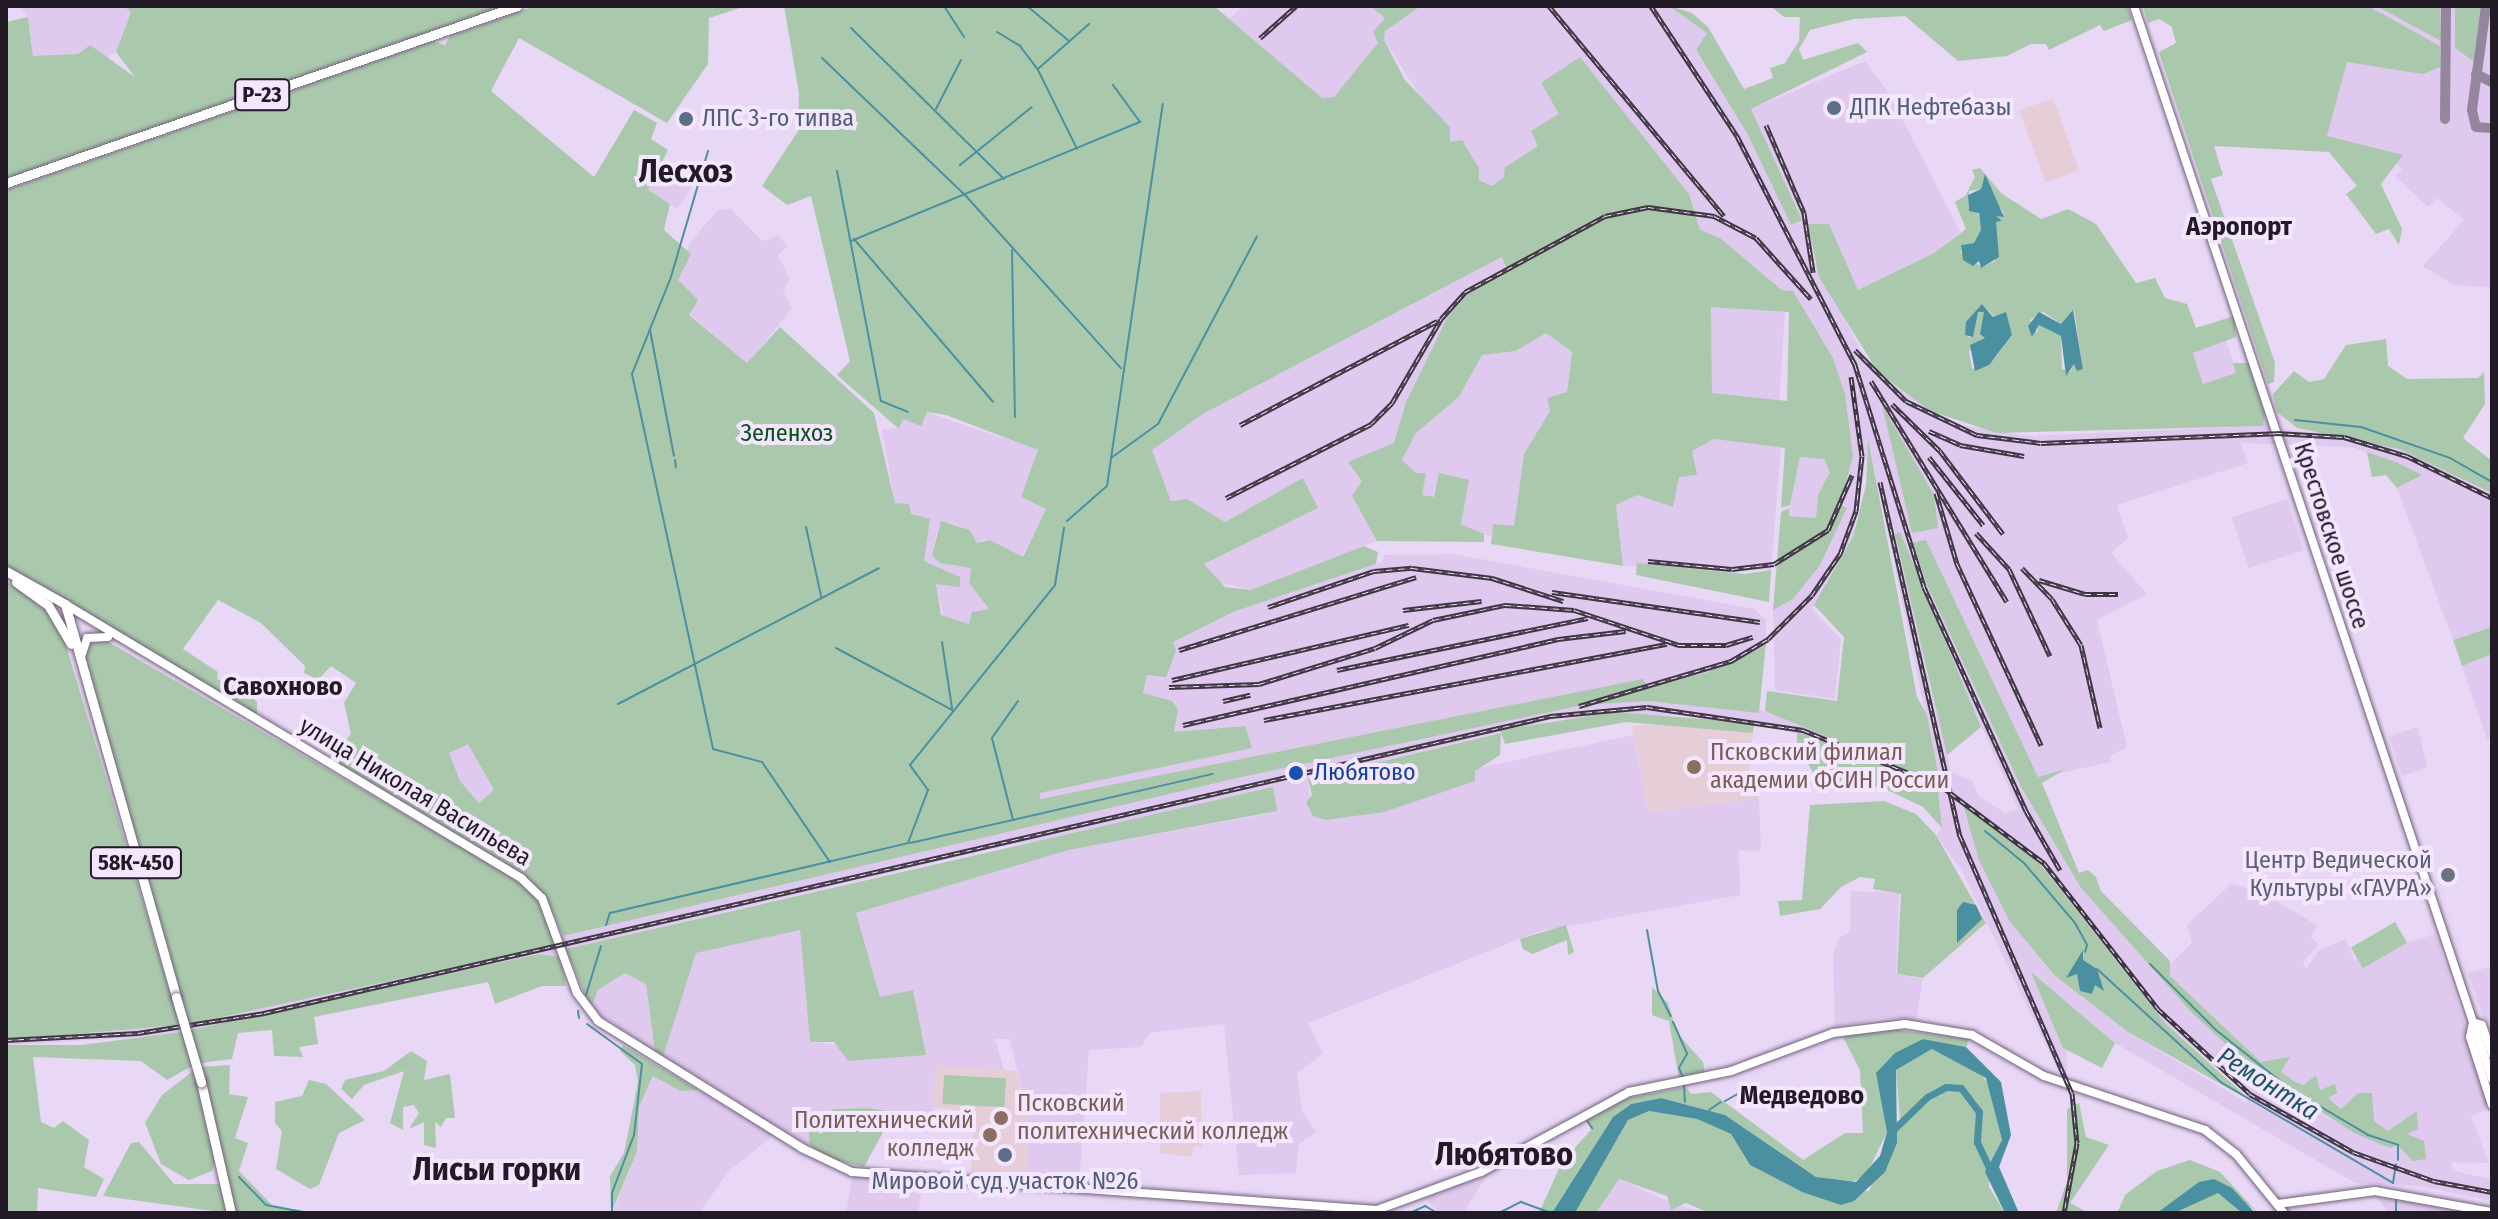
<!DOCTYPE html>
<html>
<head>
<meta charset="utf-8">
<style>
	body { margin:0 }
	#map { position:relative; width:2498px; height:1219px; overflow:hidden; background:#e9d7f6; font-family:"Fira Sans Condensed",sans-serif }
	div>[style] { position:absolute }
	.built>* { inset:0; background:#dfc9ee; transform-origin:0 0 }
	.education>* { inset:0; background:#e6ced8; transform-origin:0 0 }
	.green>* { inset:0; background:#aac9ac; transform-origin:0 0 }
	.water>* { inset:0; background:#4b90a1 }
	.stream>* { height:2px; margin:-1px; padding:0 1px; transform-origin:1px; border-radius:1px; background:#4b90a1 }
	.river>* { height:7px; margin:-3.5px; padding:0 3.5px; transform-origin:3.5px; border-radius:3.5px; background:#4b90a1 }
	.taxiway>* { height:10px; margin:-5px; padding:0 5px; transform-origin:5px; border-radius:5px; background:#94869d }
	.roads { filter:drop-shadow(0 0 2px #71617b) drop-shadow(0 0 2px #71617b) }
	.primary>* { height:8px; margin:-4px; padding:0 4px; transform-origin:4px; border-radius:4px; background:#fff }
	.trunk>* { height:9px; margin:-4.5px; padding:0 4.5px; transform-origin:4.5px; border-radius:4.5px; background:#fff }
	.rail>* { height:5px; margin-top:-2.5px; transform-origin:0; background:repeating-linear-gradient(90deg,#f5e6ff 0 6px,#3f3644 0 12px); box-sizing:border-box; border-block:2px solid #3f3644 }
	.bridges { filter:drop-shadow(0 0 2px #71617b) drop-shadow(0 0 2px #71617b) }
	.trunk-bridge>* { height:9px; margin:-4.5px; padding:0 4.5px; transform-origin:4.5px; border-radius:4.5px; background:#fff }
	.dots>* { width:22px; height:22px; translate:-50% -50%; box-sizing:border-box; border:4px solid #f5e6ff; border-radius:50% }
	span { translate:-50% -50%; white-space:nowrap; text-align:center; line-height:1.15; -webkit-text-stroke:8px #f5e6ff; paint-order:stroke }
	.shield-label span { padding:2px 6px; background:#f5e6ff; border:2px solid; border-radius:6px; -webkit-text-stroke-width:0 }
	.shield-label { font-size:22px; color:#221b26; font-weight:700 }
	.service-label { font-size:24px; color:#4e5e75 }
	.left { translate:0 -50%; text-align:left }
	.park-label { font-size:24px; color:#0b4f1c }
	.street-label { font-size:24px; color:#221b26 }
	.education-label { font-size:24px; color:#785e54 }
	.right { translate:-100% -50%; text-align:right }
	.transit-label { font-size:24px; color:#164399 }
	.worship-label { font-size:24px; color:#5b616d }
	.neighbourhood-label { font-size:26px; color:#221b26; font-weight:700 }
	.water-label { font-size:26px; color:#1d5764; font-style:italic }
	.district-label { font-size:32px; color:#221b26; font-weight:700 }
	.frame { position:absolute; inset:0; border:8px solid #221b26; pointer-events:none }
</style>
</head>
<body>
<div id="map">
	<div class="built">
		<i style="clip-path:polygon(19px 6px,124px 6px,131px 12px,116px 52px,107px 57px,90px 45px,78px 54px,33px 57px,28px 17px)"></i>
		<i style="clip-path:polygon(1244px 6px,1370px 6px,1385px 18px,1378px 42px,1353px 76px,1334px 97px,1321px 98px,1229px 19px)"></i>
		<i style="clip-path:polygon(evenodd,1421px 6px,1669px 6px,1688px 16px,1707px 33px,1696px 51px,1748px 135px,1791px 225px,1802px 220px,1751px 109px,1865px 61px,1890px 95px,1960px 232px,1934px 253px,1858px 290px,1829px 224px,1808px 224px,1813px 257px,1863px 354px,1930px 411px,1962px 425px,2028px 436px,2263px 426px,2265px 412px,2270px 428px,2363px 437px,2424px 458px,2492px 493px,2492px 627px,2453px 640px,2397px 488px,2421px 475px,2396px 462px,2351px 447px,2241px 443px,2248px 463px,2117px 505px,2128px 538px,2111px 553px,2147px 594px,2097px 620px,2127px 747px,2110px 756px,2111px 762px,2038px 778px,1926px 540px,1927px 585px,2021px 787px,2081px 888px,2191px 1012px,2247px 1064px,2327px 1118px,2390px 1148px,2398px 1145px,2261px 1062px,2170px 976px,2167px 967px,2192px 943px,2187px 925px,2231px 884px,2260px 892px,2317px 925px,2311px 938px,2319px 945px,2303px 962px,2306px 969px,2320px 949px,2346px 939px,2354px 960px,2435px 934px,2492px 1107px,2471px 1116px,2489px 1163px,2451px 1162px,2453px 1171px,2492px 1179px,2492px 1201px,2420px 1186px,2355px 1183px,2115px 1043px,2031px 972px,2067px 1051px,2067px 1077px,2060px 1075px,1963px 873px,1936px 835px,1942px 828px,1900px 770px,1764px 723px,1681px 715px,1555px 719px,1308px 779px,1310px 804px,1633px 735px,1648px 812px,1759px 798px,1761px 850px,1739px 851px,1740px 895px,1540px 931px,1308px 1023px,1323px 1054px,1297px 1073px,1302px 1111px,1316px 1132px,1299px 1144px,1296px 1173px,1239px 1175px,1224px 1024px,1150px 1033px,1141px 1047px,1089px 1050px,1079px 1185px,1026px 1181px,1030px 1126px,1010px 1039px,995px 1039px,1005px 1073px,936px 1066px,933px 1118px,846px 1108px,808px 1146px,663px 1057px,696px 953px,800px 930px,810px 1042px,926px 1055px,913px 991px,880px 997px,856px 913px,1069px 850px,1277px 812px,1013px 844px,566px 949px,563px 936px,1242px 777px,1583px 705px,1649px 701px,1765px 711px,1940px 784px,1869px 442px,1853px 537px,1812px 609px,1841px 639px,1835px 699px,1775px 690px,1773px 610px,1793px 599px,1819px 567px,1847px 507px,1839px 504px,1844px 496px,1788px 294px,1720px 238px,1700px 230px,1689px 194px,1660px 163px,1559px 114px,1538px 146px,1505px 167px,1505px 177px,1492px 186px,1479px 180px,1479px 168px,1462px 140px,1450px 142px,1384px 40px,1385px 31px,1421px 6px,1899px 532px,1915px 577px,2018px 809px,2005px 813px,1979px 796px,1973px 781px,1951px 772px,1895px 534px,1899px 532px,1421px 6px,1963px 811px,2112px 953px,2166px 1024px,2248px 1095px,2247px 1103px,2128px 1032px,2054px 976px,2010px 922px,1963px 811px)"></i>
		<i style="clip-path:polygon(2368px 6px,2492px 6px,2492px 288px,2454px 285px,2423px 266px,2464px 220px,2437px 198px,2428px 207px,2395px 176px,2402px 169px,2397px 164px,2314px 147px,2328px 42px,2415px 34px)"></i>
		<i style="left:662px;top:166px;width:36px;height:28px;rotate:32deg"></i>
		<i style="clip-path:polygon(731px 209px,762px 241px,778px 236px,788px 246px,778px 255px,790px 279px,783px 291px,792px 308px,748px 364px,689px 314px,697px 300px,678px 280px,690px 242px,718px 210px)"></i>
		<i style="clip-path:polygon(1503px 257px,1507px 268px,1473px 288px,1447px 318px,1406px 402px,1394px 443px,1352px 496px,1377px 541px,1251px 590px,1214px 581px,1204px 564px,1317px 508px,1304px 478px,1225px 522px,1187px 499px,1171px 501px,1152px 450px,1203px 414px)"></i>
		<i style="clip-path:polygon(1711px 306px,1785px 312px,1779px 402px,1712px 393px)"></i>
		<i style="clip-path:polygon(1546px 333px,1572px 352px,1567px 392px,1524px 455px,1514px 527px,1494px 524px,1491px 536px,1484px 534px,1460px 524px,1468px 480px,1434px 498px,1421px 495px,1417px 474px,1401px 460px,1416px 433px,1459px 397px,1482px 355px,1516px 351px)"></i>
		<i style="left:2226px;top:341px;width:34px;height:35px;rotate:71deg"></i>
		<i style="clip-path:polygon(926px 412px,1039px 450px,1046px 509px,1022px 557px,986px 539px,977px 543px,970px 530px,954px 523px,941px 522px,937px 531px,932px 555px,971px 568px,969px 583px,989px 609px,970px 624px,944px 621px,936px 583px,947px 584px,936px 567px,923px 562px,911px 515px,895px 504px,882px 429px,899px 428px,903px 419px)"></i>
		<i style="clip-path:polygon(1714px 439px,1781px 447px,1771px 570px,1623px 566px,1616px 505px,1637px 495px,1658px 501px,1692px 451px)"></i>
		<i style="clip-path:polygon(1800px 456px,1824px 459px,1830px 472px,1818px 495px,1816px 518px,1788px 516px)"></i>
		<i style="left:2287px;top:499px;width:54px;height:58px;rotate:72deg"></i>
		<i style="clip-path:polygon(1453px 554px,1755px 609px,1766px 620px,1766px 643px,1708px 672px,1648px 688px,1643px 680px,1040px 799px,1040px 793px,1251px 748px,1244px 726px,1174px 732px,1143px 693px,1147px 675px,1176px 652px,1172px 642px,1233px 612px,1382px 562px,1384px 555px)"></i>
		<i style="clip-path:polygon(2492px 654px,2492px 737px,2487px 739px,2462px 666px)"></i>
		<i style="clip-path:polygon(2418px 727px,2427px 768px,2402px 776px,2389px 736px)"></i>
		<i style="clip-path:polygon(468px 743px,494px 790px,479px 803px,460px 781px,448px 753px)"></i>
		<i style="clip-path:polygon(1851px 891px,1899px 893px,1896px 974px,1923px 979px,1916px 1020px,1885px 1018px,1835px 1027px,1833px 954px,1840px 937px,1850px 932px)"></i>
		<i style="clip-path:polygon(558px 945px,561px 957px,539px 954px,283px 1013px,190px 1030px,189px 1024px)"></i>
		<i style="clip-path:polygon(2492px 966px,2492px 1020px,2485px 1022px,2468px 973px)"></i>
		<i style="clip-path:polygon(625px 973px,646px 984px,655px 1052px,591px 1008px,598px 990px)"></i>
		<i style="clip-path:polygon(180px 1025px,182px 1032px,163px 1036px,6px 1045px,6px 1040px)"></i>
		<i style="clip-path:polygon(654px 1075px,680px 1091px,698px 1090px,774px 1135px,729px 1171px,699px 1213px,613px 1212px,637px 1152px,639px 1107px)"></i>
		<i style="clip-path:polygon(1488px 1174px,1463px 1213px,1439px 1213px,1425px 1198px)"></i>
		<i style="clip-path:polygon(853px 1175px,923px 1183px,918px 1213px,846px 1213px)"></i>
		<i style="clip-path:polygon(1619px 1179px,1676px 1205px,1709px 1213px,1596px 1213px)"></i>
		<i style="clip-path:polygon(2374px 1194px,2477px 1213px,2389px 1213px)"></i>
	</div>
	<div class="education">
		<i style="left:2053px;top:98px;width:77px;height:36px;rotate:70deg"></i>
		<i style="clip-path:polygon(1671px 724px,1753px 733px,1748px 779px,1759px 798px,1648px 812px,1632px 726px)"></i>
		<i style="clip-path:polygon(936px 1066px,1016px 1071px,1030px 1126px,1026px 1181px,971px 1176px,974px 1111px,933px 1108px)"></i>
		<i style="clip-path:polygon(1201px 1091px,1202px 1147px,1193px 1147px,1192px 1157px,1160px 1153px,1160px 1093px)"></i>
	</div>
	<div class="green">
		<i style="clip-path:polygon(124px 6px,504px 6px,6px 180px,6px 22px,28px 17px,33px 56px,78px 54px,90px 45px,135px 77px,116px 52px,131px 12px)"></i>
		<i style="clip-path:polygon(evenodd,535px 6px,746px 6px,709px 18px,708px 64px,667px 123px,519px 38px,491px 91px,594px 177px,634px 110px,657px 123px,651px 139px,668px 150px,648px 190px,670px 204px,664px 230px,691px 254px,678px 280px,698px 300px,689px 315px,747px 363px,780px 327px,874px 413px,895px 503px,909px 504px,911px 514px,930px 519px,924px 561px,960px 577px,960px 587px,936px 584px,941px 615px,969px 624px,972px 612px,989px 609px,969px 583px,971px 568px,940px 563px,932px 555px,941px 521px,970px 530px,977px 543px,990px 540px,1023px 557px,1046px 509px,1021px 497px,1038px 450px,946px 415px,927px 412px,921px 426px,903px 419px,899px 429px,837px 375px,850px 361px,811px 196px,787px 205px,762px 186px,798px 131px,799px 93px,784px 6px,1214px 6px,1322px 98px,1334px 97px,1378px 43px,1373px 32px,1385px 18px,1370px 6px,1421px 6px,1385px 31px,1384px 40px,1405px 80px,1450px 127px,1450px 142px,1462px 140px,1479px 168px,1479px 180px,1492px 186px,1504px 177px,1505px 167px,1538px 146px,1531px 131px,1559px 114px,1541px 83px,1580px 57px,1689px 194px,1700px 230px,1720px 238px,1782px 290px,1793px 291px,1833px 358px,1845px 394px,1853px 456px,1840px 504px,1847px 508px,1819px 567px,1793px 599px,1773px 610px,1781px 512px,1789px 508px,1789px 516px,1816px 518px,1818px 495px,1830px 472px,1824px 459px,1800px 457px,1790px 505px,1781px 508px,1785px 448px,1714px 439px,1692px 451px,1697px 475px,1679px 477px,1673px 507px,1637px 495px,1616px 505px,1623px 566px,1491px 544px,1493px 524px,1514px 526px,1524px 454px,1550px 411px,1547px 398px,1567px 392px,1572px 352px,1546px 333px,1516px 351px,1482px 355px,1459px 397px,1416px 433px,1402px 460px,1416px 473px,1426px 473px,1422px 495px,1434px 497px,1439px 473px,1469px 480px,1461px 524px,1484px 534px,1484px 542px,1377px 541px,1352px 496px,1362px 481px,1348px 462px,1394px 443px,1406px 402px,1447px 318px,1473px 288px,1507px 269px,1502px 257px,1203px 414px,1152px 450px,1171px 501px,1187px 499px,1225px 522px,1303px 478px,1318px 508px,1204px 564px,1225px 587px,1251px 590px,1364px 546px,1378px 552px,1376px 564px,1233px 612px,1173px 642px,1176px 651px,1166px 677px,1147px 675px,1143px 693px,1172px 701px,1178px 710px,1174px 732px,1245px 726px,1252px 748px,1040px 793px,1040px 799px,1643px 679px,1648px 687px,1708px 672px,1766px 643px,1759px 713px,1649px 701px,1583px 705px,1242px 777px,563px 936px,546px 896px,524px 875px,330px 759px,351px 734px,344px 703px,356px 683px,331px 666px,318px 680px,304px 673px,305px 666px,261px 623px,218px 600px,183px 649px,218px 672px,217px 679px,245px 690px,257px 702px,257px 716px,6px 566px,6px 190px,433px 41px,445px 45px,450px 36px,535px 6px,1711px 307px,1789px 312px,1787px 401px,1712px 393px,1711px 307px,535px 6px,468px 744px,494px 790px,479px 803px,460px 781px,449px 753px,468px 744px)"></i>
		<i style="clip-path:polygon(1669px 6px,1692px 13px,1708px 27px,1744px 89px,1773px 78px,1770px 68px,1785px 63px,1799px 41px,1800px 17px,1784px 17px,1770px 6px,2127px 6px,2132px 20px,2104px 31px,2100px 25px,2049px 50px,2046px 44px,2031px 44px,2007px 56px,1958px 61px,1905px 16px,1854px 19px,1810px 30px,1799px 49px,1803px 60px,1858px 43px,1867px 52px,1751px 109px,1802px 220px,1791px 225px,1748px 135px,1696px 50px,1707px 33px)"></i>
		<i style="clip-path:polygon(2143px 6px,2368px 6px,2440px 46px,2440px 67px,2423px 74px,2347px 62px,2327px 136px,2403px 155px,2381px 184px,2402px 229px,2399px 245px,2389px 229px,2376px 234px,2346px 194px,2357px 186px,2329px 152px,2214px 146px,2223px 175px,2211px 179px,2275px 363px,2274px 382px,2268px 384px,2159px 52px,2176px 43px,2172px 27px,2159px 19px,2148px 23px)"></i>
		<i style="clip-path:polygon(2377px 6px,2440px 6px,2441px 41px,2384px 10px)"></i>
		<i style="clip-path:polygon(2455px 6px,2481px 6px,2473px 61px,2455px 48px)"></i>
		<i style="clip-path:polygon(evenodd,1980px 168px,2001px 193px,2041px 219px,2068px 209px,2096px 224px,2136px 283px,2155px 278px,2165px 298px,2187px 304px,2196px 328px,2234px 316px,2236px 337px,2193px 353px,2203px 384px,2236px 373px,2233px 363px,2248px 363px,2265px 412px,2263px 426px,1997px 433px,1930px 411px,1878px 372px,1819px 277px,1808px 224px,1829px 224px,1858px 290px,1934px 253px,1966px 229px,1955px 202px,1965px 196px,1975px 177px,1972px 170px,1980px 168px,1983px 179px,2004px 214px,1996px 216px,1995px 261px,1982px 267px,1961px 253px,1961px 245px,1974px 243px,1982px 230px,1978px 213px,1968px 207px,1969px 191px,1981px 189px,1983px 179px,1980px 168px,1982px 304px,2012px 335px,1995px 358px,1972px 369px,1969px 351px,1985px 338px,1984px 312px,1978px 311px,1970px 338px,1966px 335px,1982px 304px,1980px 168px,2074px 310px,2083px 369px,2074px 364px,2070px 372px,2062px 369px,2061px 336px,2039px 325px,2037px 333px,2030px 320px,2043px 312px,2061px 324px,2074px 310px)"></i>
		<i style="clip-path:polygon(2386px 339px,2388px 366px,2407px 379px,2478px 378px,2484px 372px,2485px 404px,2463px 438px,2492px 461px,2492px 493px,2399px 449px,2297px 428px,2277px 412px,2273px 394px,2294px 371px,2309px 382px,2324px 379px,2346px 345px)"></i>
		<i style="clip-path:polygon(1882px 405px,1934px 495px,1938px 528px,1912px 533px)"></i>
		<i style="clip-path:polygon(1868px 438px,1917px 697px,1927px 715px,1940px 784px,1765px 711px,1767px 691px,1837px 701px,1844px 637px,1814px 605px,1853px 537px,1866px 485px)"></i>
		<i style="clip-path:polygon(2367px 452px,2396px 462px,2422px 475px,2397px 488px,2386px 475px,2372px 477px)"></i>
		<i style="clip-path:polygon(1900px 532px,1981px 727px,1947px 755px,1895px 534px)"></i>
		<i style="clip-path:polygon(1926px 540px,2038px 777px,2066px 769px,2042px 783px,2079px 873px,2088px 870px,2096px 877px,2101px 891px,2170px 961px,2170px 976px,2261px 1062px,2290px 1057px,2281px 1072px,2295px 1082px,2304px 1085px,2316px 1075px,2320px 1090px,2335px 1084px,2337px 1093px,2328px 1098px,2341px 1109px,2358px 1093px,2372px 1093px,2374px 1121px,2388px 1131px,2417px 1111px,2418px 1129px,2407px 1134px,2424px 1141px,2426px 1159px,2412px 1161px,2398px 1145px,2390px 1148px,2354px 1133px,2247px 1064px,2191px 1012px,2081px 888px,2021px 787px,1927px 585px,1912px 543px)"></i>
		<i style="clip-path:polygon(1637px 563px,1745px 574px,1771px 570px,1769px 602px,1636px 575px)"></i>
		<i style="clip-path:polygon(6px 581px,44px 605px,65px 642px,180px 1025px,6px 1040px)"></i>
		<i style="clip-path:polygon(2492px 627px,2492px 654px,2462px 666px,2453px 640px)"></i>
		<i style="clip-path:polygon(100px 637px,524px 884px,538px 897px,558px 945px,189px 1024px,82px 650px)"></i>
		<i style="clip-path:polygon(1615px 712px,1754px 723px,1753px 733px,1626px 722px,1505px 744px,1500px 730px)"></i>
		<i style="clip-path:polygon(1797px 732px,1851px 749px,1938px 792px,1942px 828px,1923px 807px,1881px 787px,1804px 785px,1816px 777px,1797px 746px)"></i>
		<i style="clip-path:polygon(1501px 733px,1500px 755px,1475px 771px,1475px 781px,1384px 812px,1325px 820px,1313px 816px,1306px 802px,1312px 795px,1308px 779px)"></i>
		<i style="clip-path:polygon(1273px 787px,1277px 811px,1069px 850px,856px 913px,880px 997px,913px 990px,926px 1055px,848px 1061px,834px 1042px,810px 1042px,800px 930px,696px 953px,663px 1057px,655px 1052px,646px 984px,625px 973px,598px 990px,591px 1008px,566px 949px)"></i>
		<i style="clip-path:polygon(1884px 801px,1916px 814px,1936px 835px,1986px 923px,1923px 978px,1897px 974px,1901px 894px,1873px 889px,1875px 879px,1860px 877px,1841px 887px,1820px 909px,1780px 916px,1778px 901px,1802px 900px,1810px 805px)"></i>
		<i style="clip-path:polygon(1963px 805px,2037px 860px,2166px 1024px,2251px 1101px,2128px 1032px,2055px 976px,2010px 922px,1979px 860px)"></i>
		<i style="left:2395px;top:922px;width:24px;height:51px;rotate:60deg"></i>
		<i style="clip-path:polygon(1566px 925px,1574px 952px,1568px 955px,1567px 940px,1532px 954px,1523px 949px,1520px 939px)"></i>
		<i style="clip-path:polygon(539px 954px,561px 957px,566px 986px,542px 986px,495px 1004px,488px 982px,314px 1017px,318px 1044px,299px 1047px,303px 1057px,274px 1056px,272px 1030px,238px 1033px,232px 1059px,200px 1063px,190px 1030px)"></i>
		<i style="clip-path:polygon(2031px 972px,2115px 1043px,2102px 1068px,2063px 1048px)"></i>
		<i style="clip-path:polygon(1652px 987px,1668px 1003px,1677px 1033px,1703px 1062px,1705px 1074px,1679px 1079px,1669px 1021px,1652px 1015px)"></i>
		<i style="clip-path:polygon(1889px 1029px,1969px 1039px,1966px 1047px,1923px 1039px,1877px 1073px,1887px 1132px,1865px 1177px,1848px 1183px,1816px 1177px,1725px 1115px,1661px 1098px,1631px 1104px,1613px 1117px,1552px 1213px,1539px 1213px,1562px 1162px,1591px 1130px,1585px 1116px,1628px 1098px,1686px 1087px,1691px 1094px,1711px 1092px,1803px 1160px,1845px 1133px,1863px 1133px,1860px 1070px,1842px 1035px)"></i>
		<i style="clip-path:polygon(182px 1032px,192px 1066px,167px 1080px,141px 1061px,33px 1057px,41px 1122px,54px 1128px,63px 1121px,89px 1140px,84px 1167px,104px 1179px,96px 1197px,38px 1188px,37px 1213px,6px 1213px,6px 1045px,81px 1045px)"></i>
		<i style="clip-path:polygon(623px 1045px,698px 1090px,680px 1091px,653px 1076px,639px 1107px,637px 1152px,611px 1213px,610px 1176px,624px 1153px,638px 1082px,635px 1065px,620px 1051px)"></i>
		<i style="clip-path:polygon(1932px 1049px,1978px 1070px,1988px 1083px,2002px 1140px,1989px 1163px,1989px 1187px,2005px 1213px,1709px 1213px,1686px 1203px,1671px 1210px,1667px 1196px,1619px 1179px,1596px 1213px,1575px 1213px,1628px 1120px,1649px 1111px,1697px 1119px,1731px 1134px,1750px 1165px,1802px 1192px,1869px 1191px,1900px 1119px,1896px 1070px)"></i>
		<i style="clip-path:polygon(411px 1051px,427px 1061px,424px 1080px,450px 1074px,455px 1118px,446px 1118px,441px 1127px,435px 1122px,436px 1148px,424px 1145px,424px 1122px,409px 1129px,419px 1113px,414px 1105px,403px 1107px,403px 1130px,390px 1123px,404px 1071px,364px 1085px,352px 1099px,341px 1089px,345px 1080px,384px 1071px)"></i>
		<i style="clip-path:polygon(230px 1065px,229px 1094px,248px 1097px,235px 1138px,248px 1143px,239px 1171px,273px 1206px,317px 1213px,236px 1213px,201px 1067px)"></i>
		<i style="clip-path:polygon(193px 1071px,216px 1158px,212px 1171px,189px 1180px,161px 1164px,145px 1123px,162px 1095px)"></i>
		<i style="left:944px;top:1075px;width:62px;height:29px;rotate:3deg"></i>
		<i style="clip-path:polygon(309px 1080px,326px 1084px,365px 1120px,339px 1133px,319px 1185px,310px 1189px,276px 1169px,282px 1131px,275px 1123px,275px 1102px,302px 1096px)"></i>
		<i style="clip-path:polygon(2079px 1103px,2086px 1137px,2109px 1145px,2070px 1203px,2089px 1213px,2056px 1213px,2067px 1181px,2067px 1109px)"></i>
		<i style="clip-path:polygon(867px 1108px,894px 1112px,864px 1167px,831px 1159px,810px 1145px,807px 1114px,813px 1123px,834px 1109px)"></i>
		<i style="clip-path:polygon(139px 1142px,174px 1184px,219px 1184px,228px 1213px,103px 1196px,131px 1143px)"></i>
		<i style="clip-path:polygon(2190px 1160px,2220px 1172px,2258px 1213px,2214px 1179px,2157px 1213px,2117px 1213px,2125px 1195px,2157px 1171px)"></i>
		<i style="clip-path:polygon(2218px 1193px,2242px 1213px,2174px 1213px,2202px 1195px)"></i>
	</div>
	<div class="water">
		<i style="clip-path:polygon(1985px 174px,2004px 217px,1996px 216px,2002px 221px,1996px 222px,1999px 257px,1981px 268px,1979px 261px,1973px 266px,1963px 260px,1961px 245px,1974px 243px,1981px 230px,1979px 213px,1969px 211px,1968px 195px,1981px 189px)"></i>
		<i style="clip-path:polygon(1982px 304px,1993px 317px,2006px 312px,2012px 335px,1989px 365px,1975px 371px,1970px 345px,1985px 338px,1980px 334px,1984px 312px,1978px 312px,1973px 337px,1965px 335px,1966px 322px)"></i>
		<i style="clip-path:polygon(2073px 310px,2083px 369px,2077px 371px,2074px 364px,2066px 376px,2061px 336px,2039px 325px,2032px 337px,2028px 326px,2039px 312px,2061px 324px)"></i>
		<i style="clip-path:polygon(1963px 902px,1976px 905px,1982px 919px,1957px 943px,1957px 910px)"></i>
		<i style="clip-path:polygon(2083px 950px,2083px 960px,2097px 969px,2104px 991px,2095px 985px,2092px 994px,2080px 991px,2077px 974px,2066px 978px)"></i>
		<i style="clip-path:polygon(1923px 1039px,1966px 1047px,2001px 1082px,2011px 1135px,1999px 1167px,2019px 1213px,2005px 1213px,1985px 1172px,2002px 1140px,1986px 1078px,1932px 1049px,1896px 1070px,1897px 1143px,1885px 1172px,1854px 1201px,1841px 1205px,1802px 1192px,1750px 1165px,1731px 1134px,1697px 1119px,1649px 1111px,1628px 1120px,1575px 1213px,1552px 1213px,1613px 1117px,1631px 1104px,1661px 1098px,1725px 1115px,1816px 1177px,1856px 1182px,1880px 1156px,1887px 1132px,1876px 1073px,1895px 1053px)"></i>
		<i style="clip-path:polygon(2214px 1179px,2232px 1188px,2255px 1213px,2242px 1213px,2218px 1193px,2174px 1213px,2157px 1213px,2199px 1182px)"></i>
	</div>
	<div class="stream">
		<i style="left:944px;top:6px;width:37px;rotate:57deg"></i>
		<i style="left:1027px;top:6px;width:55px;rotate:39.8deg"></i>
		<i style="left:851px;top:28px;width:215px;rotate:44.6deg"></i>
		<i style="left:997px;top:32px;width:27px;rotate:31deg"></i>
		<i style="left:1020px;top:46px;width:30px;rotate:53deg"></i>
		<i style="left:1038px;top:70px;width:88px;rotate:63.7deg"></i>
		<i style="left:822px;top:58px;width:198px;rotate:43.8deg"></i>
		<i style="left:965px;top:195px;width:233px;rotate:48deg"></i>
		<i style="left:1039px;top:68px;width:67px;rotate:-41.3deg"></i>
		<i style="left:936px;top:109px;width:55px;rotate:-63deg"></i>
		<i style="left:708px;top:151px;width:131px;rotate:106.4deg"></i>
		<i style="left:671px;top:277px;width:105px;rotate:111.9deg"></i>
		<i style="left:632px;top:374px;width:384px;rotate:77.8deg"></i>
		<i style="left:713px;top:749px;width:51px;rotate:14.9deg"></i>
		<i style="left:762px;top:762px;width:121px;rotate:55.8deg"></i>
		<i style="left:960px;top:165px;width:92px;rotate:-38.9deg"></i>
		<i style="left:837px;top:171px;width:234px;rotate:79.2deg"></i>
		<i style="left:881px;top:401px;width:29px;rotate:22deg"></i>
		<i style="left:854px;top:239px;width:214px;rotate:49.5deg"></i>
		<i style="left:851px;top:241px;width:313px;rotate:-22.4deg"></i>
		<i style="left:1140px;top:122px;width:46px;rotate:-126.1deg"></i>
		<i style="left:1012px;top:250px;width:167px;rotate:89deg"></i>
		<i style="left:650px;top:330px;width:128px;rotate:79.2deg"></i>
		<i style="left:2295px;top:420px;width:66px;rotate:6.1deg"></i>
		<i style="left:2361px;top:427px;width:94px;rotate:19.2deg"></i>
		<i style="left:2450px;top:458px;width:48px;rotate:29.7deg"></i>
		<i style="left:1111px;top:458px;width:58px;rotate:-35.9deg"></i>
		<i style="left:1158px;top:424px;width:212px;rotate:-62.2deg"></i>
		<i style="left:675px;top:460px;width:7px;rotate:82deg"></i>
		<i style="left:1067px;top:521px;width:53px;rotate:-41.2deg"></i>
		<i style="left:1107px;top:486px;width:386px;rotate:-81.7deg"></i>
		<i style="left:806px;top:527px;width:71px;rotate:77.7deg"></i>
		<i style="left:942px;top:642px;width:67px;rotate:81.4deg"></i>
		<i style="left:836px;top:648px;width:132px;rotate:28.1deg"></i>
		<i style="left:618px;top:704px;width:294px;rotate:-27.5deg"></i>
		<i style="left:1013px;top:820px;width:205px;rotate:-13deg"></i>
		<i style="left:1985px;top:831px;width:50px;rotate:39.4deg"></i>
		<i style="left:2024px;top:863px;width:79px;rotate:49.6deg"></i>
		<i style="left:2075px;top:923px;width:25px;rotate:61deg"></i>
		<i style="left:2087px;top:945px;width:7px;rotate:106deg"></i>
		<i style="left:910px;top:843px;width:106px;rotate:-12.6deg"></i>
		<i style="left:1013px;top:820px;width:85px;rotate:-104.4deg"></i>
		<i style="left:992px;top:738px;width:45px;rotate:-54.9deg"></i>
		<i style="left:606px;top:925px;width:13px;rotate:-72deg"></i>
		<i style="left:610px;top:913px;width:306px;rotate:-13.2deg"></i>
		<i style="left:908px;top:843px;width:57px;rotate:-69.3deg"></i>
		<i style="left:928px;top:790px;width:31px;rotate:-126deg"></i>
		<i style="left:910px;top:765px;width:231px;rotate:-51.1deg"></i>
		<i style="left:1055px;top:585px;width:58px;rotate:-81deg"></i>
		<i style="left:1647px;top:930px;width:62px;rotate:79.8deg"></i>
		<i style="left:1658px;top:991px;width:28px;rotate:63deg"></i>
		<i style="left:2150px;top:964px;width:93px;rotate:45deg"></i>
		<i style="left:2216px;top:1030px;width:93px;rotate:38.5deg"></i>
		<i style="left:2289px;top:1088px;width:92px;rotate:30.7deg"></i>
		<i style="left:2368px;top:1135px;width:32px;rotate:18deg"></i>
		<i style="left:2398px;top:1145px;width:15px;rotate:90deg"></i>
		<i style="left:2097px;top:969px;width:169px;rotate:42.4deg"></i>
		<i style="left:2222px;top:1083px;width:198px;rotate:30.3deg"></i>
		<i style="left:586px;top:995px;width:51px;rotate:-73deg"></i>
		<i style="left:578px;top:1011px;width:7px;rotate:82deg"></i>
		<i style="left:1673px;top:1022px;width:35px;rotate:66deg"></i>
		<i style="left:1687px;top:1054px;width:16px;rotate:120deg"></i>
		<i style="left:1679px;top:1068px;width:11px;rotate:68deg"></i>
		<i style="left:587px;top:1024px;width:68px;rotate:36deg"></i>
		<i style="left:642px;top:1064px;width:71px;rotate:96.4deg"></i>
		<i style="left:634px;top:1135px;width:62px;rotate:110.8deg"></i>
		<i style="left:612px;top:1193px;width:20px;rotate:90deg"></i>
		<i style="left:1684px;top:1085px;width:17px;rotate:87deg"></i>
		<i style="left:1725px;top:1101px;width:25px;rotate:-29deg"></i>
		<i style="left:1709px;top:1110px;width:14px;rotate:-34deg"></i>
		<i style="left:1587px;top:1121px;width:9px;rotate:54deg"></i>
		<i style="left:239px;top:1177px;width:39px;rotate:46deg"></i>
		<i style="left:266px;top:1205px;width:43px;rotate:10.8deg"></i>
		<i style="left:2393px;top:1183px;width:19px;rotate:-81deg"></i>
		<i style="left:2396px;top:1199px;width:14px;rotate:90deg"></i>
		<i style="left:1410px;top:1213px;width:17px;rotate:-25deg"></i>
		<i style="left:1425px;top:1206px;width:14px;rotate:30deg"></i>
		<i style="left:1499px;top:1213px;width:25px;rotate:-27deg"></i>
		<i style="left:1521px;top:1202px;width:33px;rotate:20deg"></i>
	</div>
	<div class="river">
		<i style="left:1894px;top:1129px;width:46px;rotate:-44.1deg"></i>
		<i style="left:1927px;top:1097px;width:21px;rotate:-28deg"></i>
		<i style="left:1946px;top:1087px;width:15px;rotate:4deg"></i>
		<i style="left:1961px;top:1088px;width:30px;rotate:53deg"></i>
		<i style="left:1979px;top:1112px;width:30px;rotate:94deg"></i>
		<i style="left:1977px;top:1142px;width:33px;rotate:65deg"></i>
	</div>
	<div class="taxiway">
		<i style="left:2486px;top:6px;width:105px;rotate:97.7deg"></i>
		<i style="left:2472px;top:110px;width:17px;rotate:77deg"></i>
		<i style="left:2476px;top:127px;width:16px;rotate:4deg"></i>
		<i style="left:2476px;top:74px;width:18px;rotate:27deg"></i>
		<i style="left:2445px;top:119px;width:113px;rotate:-89.5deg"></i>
	</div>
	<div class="roads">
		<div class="primary">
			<i style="left:2134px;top:6px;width:1131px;rotate:71.55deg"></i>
			<i style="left:65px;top:604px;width:532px;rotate:31deg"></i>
			<i style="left:521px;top:878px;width:29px;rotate:44deg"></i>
			<i style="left:542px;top:898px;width:101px;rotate:69.8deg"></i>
			<i style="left:577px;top:993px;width:35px;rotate:53deg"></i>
			<i style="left:598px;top:1021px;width:240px;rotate:31.9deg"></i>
			<i style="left:802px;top:1148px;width:55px;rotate:25.6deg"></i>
			<i style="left:852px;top:1172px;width:526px;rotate:4.14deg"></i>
			<i style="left:1377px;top:1210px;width:111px;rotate:-20.1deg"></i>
			<i style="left:1481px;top:1172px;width:168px;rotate:-28.4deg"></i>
			<i style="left:1629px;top:1092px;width:104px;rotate:-11.6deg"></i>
			<i style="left:1731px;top:1071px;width:109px;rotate:-20.4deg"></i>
			<i style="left:1833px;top:1033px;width:73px;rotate:-7.1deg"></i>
			<i style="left:1905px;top:1024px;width:68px;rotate:9.3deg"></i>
			<i style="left:1972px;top:1035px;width:83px;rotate:29.7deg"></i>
			<i style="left:2044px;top:1076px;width:170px;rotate:18.5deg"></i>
			<i style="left:2205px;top:1130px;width:39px;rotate:38deg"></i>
			<i style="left:2236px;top:1154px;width:76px;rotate:50.9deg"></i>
			<i style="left:81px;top:657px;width:20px;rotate:-72deg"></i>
			<i style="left:87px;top:638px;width:21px;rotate:-3deg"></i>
			<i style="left:2473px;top:1022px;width:15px;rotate:101deg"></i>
			<i style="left:2470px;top:1037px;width:71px;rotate:72.1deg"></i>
			<i style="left:2473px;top:1022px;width:9px;rotate:18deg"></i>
			<i style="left:2482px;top:1025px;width:31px;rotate:71deg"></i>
			<i style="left:2278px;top:1204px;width:98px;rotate:-7.6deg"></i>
			<i style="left:2375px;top:1191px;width:119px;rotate:10.2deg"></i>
		</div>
		<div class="trunk">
			<i style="left:6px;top:183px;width:541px;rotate:-19.11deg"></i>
			<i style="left:6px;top:571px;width:68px;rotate:29.2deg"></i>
			<i style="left:65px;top:604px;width:408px;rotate:74.2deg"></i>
			<i style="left:16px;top:582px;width:39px;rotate:36deg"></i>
			<i style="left:48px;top:605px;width:45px;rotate:59.5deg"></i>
			<i style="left:201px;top:1082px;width:134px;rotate:77.1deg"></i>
		</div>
	</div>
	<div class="rail">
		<i style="left:1549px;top:6px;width:273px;rotate:50.2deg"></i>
		<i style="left:1651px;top:6px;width:156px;rotate:56.5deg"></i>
		<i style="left:1737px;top:136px;width:258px;rotate:62.7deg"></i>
		<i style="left:1855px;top:365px;width:232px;rotate:72.7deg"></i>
		<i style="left:1924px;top:587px;width:246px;rotate:65.5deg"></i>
		<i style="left:2026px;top:811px;width:68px;rotate:60deg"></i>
		<i style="left:1260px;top:38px;width:48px;rotate:-41.6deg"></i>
		<i style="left:1766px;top:125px;width:96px;rotate:66.6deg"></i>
		<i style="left:1804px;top:213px;width:60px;rotate:81.3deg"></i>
		<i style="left:1855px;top:350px;width:72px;rotate:45deg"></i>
		<i style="left:1906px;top:401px;width:79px;rotate:25.6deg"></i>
		<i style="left:1977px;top:435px;width:64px;rotate:7.1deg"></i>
		<i style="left:2041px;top:443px;width:235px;rotate:-2.4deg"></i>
		<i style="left:2276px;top:433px;width:68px;rotate:3.4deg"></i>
		<i style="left:2344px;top:437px;width:66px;rotate:16.8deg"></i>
		<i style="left:2407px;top:456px;width:95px;rotate:26.3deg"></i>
		<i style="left:1871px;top:381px;width:259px;rotate:58.4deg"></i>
		<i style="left:1892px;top:404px;width:67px;rotate:44.4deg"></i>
		<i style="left:1940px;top:451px;width:104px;rotate:52.8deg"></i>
		<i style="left:1240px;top:425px;width:223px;rotate:-27.8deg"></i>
		<i style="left:1929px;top:431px;width:34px;rotate:24deg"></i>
		<i style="left:1960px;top:445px;width:65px;rotate:9.8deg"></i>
		<i style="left:1929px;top:457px;width:87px;rotate:51.5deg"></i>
		<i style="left:1880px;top:482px;width:363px;rotate:77.3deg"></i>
		<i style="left:1960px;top:836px;width:280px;rotate:66.5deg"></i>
		<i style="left:2072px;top:1093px;width:50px;rotate:84.3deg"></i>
		<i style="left:2077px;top:1143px;width:71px;rotate:100.5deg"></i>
		<i style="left:1936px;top:493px;width:74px;rotate:73.5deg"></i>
		<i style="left:1957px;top:564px;width:200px;rotate:65.1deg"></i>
		<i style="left:1226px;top:498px;width:163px;rotate:-27deg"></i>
		<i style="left:1371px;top:424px;width:30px;rotate:-45deg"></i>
		<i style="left:1392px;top:403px;width:97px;rotate:-59.7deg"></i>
		<i style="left:1441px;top:319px;width:36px;rotate:-48deg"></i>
		<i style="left:1465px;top:292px;width:159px;rotate:-28.5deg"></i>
		<i style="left:1605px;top:216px;width:44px;rotate:-11.8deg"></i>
		<i style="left:1648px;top:207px;width:67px;rotate:7.8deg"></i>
		<i style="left:1714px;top:216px;width:47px;rotate:27.6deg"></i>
		<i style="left:1756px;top:238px;width:82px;rotate:48deg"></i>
		<i style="left:1976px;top:533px;width:49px;rotate:47.5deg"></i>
		<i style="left:2009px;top:569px;width:96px;rotate:64.8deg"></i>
		<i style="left:1648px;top:561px;width:84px;rotate:5.4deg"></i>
		<i style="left:1732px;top:569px;width:42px;rotate:-6.8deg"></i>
		<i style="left:1774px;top:564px;width:64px;rotate:-32.2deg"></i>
		<i style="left:1828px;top:530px;width:60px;rotate:-66.4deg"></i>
		<i style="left:2022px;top:568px;width:43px;rotate:45.9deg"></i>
		<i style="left:2052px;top:599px;width:54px;rotate:57.8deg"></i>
		<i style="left:2081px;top:645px;width:85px;rotate:77.1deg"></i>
		<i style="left:2039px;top:580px;width:48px;rotate:16.9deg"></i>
		<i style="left:2085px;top:594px;width:33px"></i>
		<i style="left:1552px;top:592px;width:210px;rotate:8.2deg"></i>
		<i style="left:1268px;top:607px;width:112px;rotate:-18.8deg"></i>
		<i style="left:1374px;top:571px;width:38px;rotate:-5deg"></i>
		<i style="left:1412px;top:568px;width:81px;rotate:7.1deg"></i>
		<i style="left:1492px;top:578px;width:75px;rotate:17.9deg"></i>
		<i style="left:1403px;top:610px;width:79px;rotate:-6.6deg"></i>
		<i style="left:1179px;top:650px;width:248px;rotate:-17.1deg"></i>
		<i style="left:1337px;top:670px;width:256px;rotate:-11.7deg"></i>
		<i style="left:1172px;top:680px;width:243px;rotate:-13.1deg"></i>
		<i style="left:1169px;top:687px;width:90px;rotate:-1.9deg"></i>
		<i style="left:1259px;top:684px;width:121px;rotate:-17.2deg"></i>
		<i style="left:1375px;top:648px;width:64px;rotate:-25.8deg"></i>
		<i style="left:1433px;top:620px;width:74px;rotate:-11.8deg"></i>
		<i style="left:1505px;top:605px;width:69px;rotate:4.1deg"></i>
		<i style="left:1574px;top:610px;width:111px;rotate:18.4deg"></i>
		<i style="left:1679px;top:645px;width:47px"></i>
		<i style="left:1726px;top:645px;width:28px;rotate:-17deg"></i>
		<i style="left:1223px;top:701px;width:28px;rotate:-13deg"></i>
		<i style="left:1579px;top:706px;width:159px;rotate:-16.5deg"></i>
		<i style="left:1731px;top:661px;width:43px;rotate:-30.7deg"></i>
		<i style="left:1768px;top:639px;width:62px;rotate:-45deg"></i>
		<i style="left:1812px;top:595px;width:50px;rotate:-55.7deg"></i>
		<i style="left:1840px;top:554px;width:46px;rotate:-69.6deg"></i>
		<i style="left:1856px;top:511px;width:55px;rotate:-83.8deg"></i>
		<i style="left:1862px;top:456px;width:80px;rotate:-97.9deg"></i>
		<i style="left:1264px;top:720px;width:410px;rotate:-10.7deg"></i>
		<i style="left:1183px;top:725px;width:385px;rotate:-12.9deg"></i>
		<i style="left:1558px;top:639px;width:68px;rotate:-6.7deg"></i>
		<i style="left:6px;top:1040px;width:132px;rotate:-3deg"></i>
		<i style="left:138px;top:1033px;width:128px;rotate:-9deg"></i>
		<i style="left:264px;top:1013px;width:1320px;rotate:-13deg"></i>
		<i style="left:1550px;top:716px;width:97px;rotate:-5.3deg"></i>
		<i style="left:1647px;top:707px;width:158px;rotate:8.4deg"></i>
		<i style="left:1803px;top:730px;width:149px;rotate:22.1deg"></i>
		<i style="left:1941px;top:786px;width:129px;rotate:36.8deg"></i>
		<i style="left:2044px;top:863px;width:185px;rotate:52deg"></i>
		<i style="left:2158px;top:1009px;width:125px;rotate:42.7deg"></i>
		<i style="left:2250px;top:1094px;width:118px;rotate:29.4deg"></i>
		<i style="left:2353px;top:1152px;width:86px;rotate:19.7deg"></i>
		<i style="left:2434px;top:1181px;width:59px;rotate:10.7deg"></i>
	</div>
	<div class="bridges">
		<div class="trunk-bridge">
			<i style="left:176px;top:997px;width:89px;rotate:73.6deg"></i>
		</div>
	</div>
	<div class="dots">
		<i style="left:1834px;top:108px;background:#5c6f8a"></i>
		<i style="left:686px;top:119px;background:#5c6f8a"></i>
		<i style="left:1694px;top:767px;background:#8d6e63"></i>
		<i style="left:1296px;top:773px;background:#1a4fb4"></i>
		<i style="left:2448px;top:875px;background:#6b7280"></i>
		<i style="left:1001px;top:1118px;background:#8d6e63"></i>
		<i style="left:990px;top:1135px;background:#8d6e63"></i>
		<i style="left:1005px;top:1155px;background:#5c6f8a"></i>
	</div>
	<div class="shield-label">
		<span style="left:262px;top:95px">Р-23</span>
		<span style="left:136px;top:863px">58К-450</span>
	</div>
	<div class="service-label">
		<span class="left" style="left:1850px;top:108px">ДПК Нефтебазы</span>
		<span class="left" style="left:702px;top:119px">ЛПС 3-го типва</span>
		<span style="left:1005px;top:1182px">Мировой суд участок №26</span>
	</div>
	<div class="park-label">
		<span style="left:787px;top:434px">Зеленхоз</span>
	</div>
	<div class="street-label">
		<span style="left:2331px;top:536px;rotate:72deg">Крестовское шоссе</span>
		<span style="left:415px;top:792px;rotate:31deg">улица Николая Васильева</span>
	</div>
	<div class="education-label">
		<span class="left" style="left:1710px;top:767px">Псковский филиал<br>академии ФСИН России</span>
		<span class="left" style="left:1017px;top:1118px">Псковский<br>политехнический колледж</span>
		<span class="right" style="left:974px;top:1135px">Политехнический<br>колледж</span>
	</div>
	<div class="transit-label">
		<span class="left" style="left:1314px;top:773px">Любятово</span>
	</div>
	<div class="worship-label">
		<span class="right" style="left:2432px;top:875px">Центр Ведической<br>Культуры «ГАУРА»</span>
	</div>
	<div class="neighbourhood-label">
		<span style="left:2239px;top:227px">Аэропорт</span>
		<span style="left:283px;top:687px">Савохново</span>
		<span style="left:1802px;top:1096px">Медведово</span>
	</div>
	<div class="water-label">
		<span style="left:2268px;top:1084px;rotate:32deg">Ремонтка</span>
	</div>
	<div class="district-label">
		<span style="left:686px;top:171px">Лесхоз</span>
		<span style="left:1504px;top:1154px">Любятово</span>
		<span style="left:497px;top:1169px">Лисьи горки</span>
	</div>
	<div class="frame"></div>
</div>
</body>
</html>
